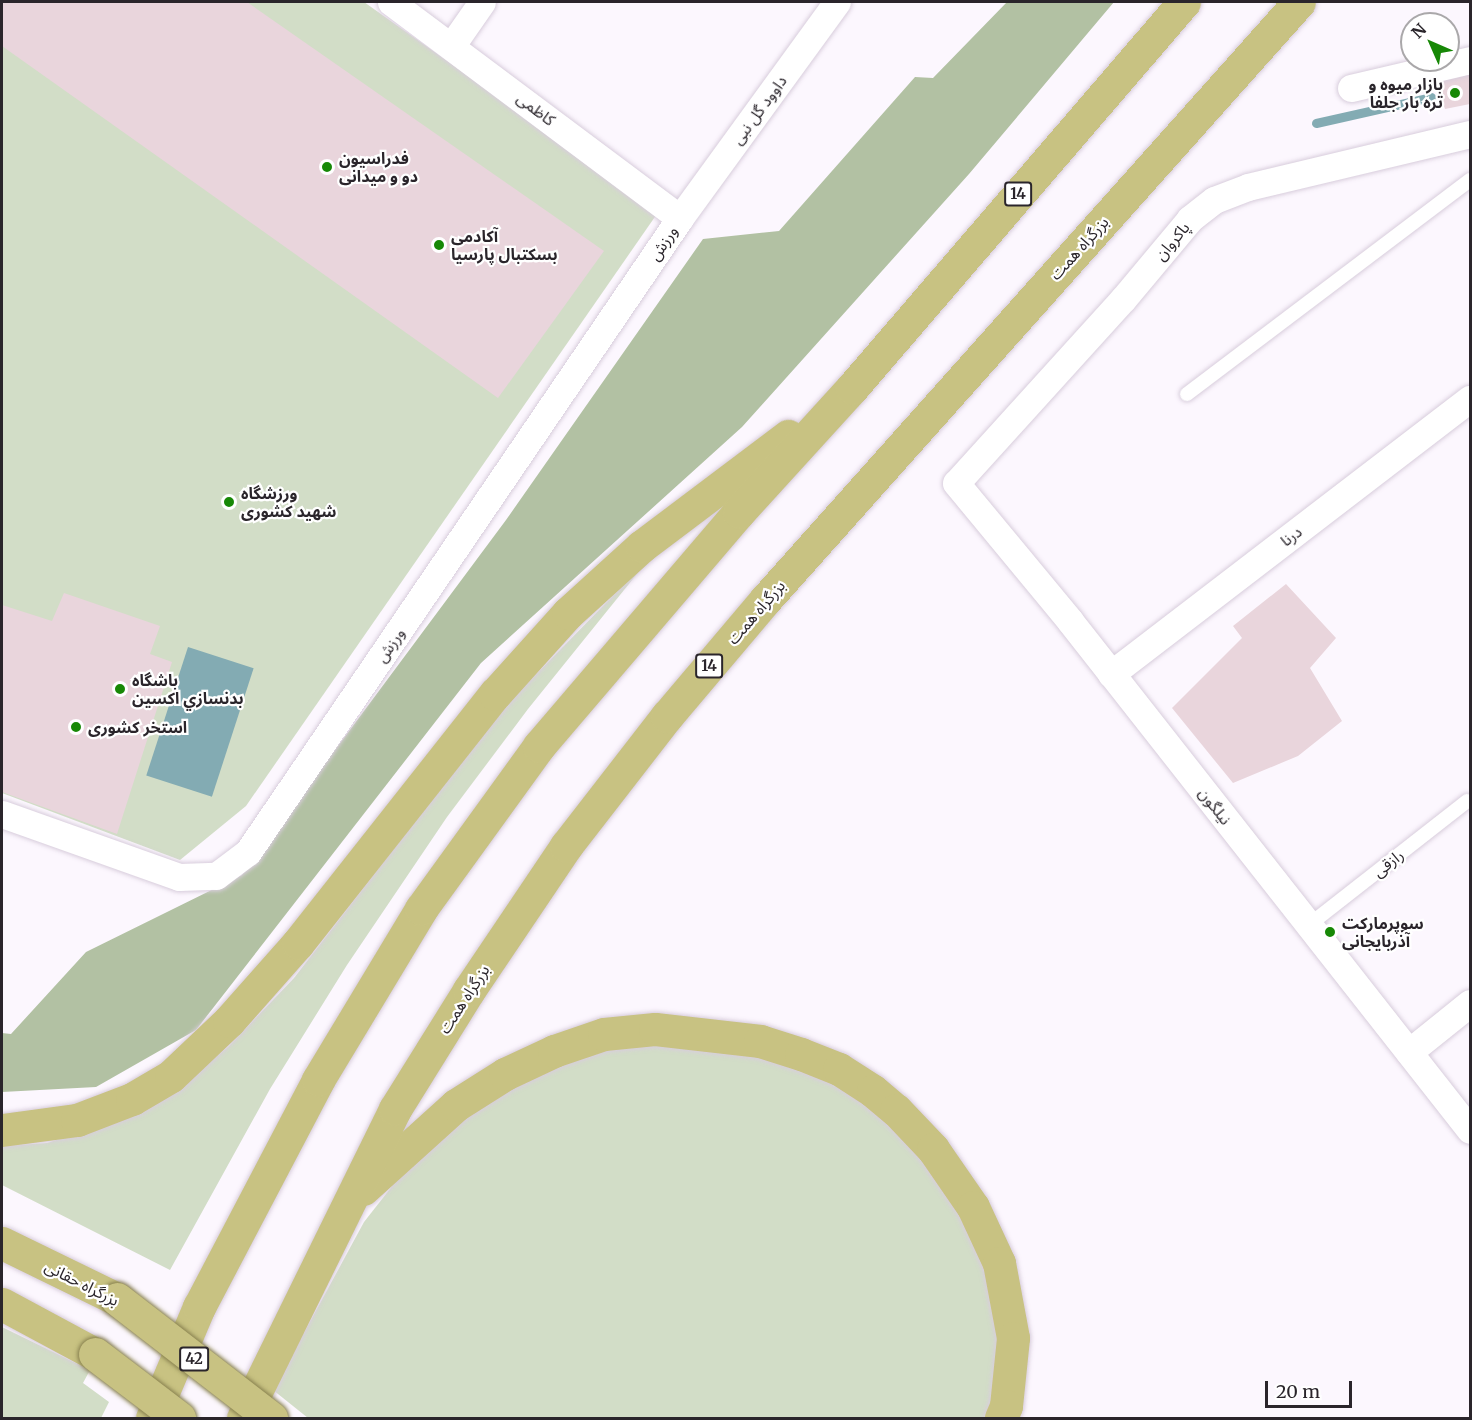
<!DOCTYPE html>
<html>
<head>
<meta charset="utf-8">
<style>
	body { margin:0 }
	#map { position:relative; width:1472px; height:1420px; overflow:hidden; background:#fcf7fe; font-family:Merriweather,"Noto Sans Arabic",serif }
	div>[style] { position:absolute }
	.green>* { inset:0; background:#d2ddc7 }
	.forest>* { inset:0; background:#b2c1a3 }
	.water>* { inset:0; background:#83abb3; transform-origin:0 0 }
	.stream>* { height:9px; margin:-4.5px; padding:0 4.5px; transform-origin:4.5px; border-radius:4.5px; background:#83abb3 }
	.building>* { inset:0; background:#e9d5dc }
	.roads { filter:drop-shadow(0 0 2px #d8cddc) drop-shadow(0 0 2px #d8cddc) }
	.service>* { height:14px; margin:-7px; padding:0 7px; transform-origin:7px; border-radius:7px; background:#fff }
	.minor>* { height:27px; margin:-13.5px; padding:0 13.5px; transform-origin:13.5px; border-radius:13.5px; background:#fff }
	.trunk>* { height:33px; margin:-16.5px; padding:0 16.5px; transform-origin:16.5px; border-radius:16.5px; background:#c8c282 }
	.bridges { filter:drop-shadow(0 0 2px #88814f) drop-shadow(0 0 2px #88814f) }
	.trunk-bridge>* { height:33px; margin:-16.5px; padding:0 16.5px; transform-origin:16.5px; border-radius:16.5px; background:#c8c282 }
	.dots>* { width:16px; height:16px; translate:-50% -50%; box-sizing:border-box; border:3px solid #fff; border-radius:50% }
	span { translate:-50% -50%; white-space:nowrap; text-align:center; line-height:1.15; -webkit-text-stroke:4.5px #fff; paint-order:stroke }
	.shield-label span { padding:2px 4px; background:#fff; border:2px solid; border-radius:4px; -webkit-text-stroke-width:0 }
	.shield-label { font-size:15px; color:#2a252b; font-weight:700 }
	.poi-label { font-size:16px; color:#2a252b; font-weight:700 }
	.right { translate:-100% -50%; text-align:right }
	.left { translate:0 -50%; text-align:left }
	.street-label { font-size:16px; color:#2a252b }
	.frame { position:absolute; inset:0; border:3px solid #2a252b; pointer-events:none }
	.north { position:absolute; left:1400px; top:12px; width:60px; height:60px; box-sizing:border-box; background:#fff; border:2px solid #aaa8aa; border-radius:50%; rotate:315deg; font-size:16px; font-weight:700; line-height:24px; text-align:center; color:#2a252b }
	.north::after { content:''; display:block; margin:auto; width:21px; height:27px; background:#178806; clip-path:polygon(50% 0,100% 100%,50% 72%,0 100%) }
	.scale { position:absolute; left:1265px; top:1381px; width:87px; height:27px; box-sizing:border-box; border:3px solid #2a252b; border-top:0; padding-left:8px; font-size:18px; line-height:21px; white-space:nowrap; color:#2a252b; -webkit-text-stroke:4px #fff; paint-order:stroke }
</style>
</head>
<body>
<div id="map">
	<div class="green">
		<i style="clip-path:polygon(2px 2px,364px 2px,659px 211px,246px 806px,180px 860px,2px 793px)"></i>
		<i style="clip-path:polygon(649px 559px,528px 709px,447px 817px,347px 965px,270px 1089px,170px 1270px,2px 1185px,2px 1146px,47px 1143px,106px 1124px,189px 1079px,228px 1047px,294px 978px,503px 708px)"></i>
		<i style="clip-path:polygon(643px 1045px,717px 1045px,817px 1072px,870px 1106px,949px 1187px,992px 1283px,998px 1336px,995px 1388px,987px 1418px,308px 1418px,273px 1390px,364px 1222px,426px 1143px,506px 1087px,607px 1048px)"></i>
		<i style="clip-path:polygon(2px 1327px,90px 1370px,83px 1383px,109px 1402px,101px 1418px,2px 1418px)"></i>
	</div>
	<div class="forest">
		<i style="clip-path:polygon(1007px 2px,1114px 2px,969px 174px,742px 427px,481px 663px,196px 1030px,96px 1087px,2px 1092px,2px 1033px,11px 1034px,86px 952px,242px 875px,506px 520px,703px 239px,779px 231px,915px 77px,933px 78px)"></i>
	</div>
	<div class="water">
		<i style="left:188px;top:647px;width:69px;height:135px;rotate:18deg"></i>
	</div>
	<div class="stream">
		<i style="left:1316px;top:123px;width:118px;rotate:-12.7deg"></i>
	</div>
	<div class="building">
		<i style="clip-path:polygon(2px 2px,247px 2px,604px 251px,498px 398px,2px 46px)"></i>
		<i style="clip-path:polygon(1470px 74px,1470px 104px,1445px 109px,1436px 82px)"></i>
		<i style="clip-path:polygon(1286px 584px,1336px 638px,1310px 668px,1342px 721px,1298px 756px,1233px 783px,1172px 708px,1242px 638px,1233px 626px)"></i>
		<i style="clip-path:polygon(64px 593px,160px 626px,150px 654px,172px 662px,117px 834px,2px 792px,2px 605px,52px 621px)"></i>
	</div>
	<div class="roads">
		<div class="service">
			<i style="left:1187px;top:394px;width:355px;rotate:-37.1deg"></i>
			<i style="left:1309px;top:925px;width:201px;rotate:-38.1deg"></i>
		</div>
		<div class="minor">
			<i style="left:391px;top:2px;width:361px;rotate:36.8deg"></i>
			<i style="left:452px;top:45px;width:52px;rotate:-55.1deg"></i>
			<i style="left:1351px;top:88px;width:122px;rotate:-13.2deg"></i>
			<i style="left:1470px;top:134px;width:228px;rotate:166.6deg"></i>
			<i style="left:1248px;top:187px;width:36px;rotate:159deg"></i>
			<i style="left:1214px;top:200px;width:31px;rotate:142deg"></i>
			<i style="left:1190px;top:219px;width:104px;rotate:129.9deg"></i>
			<i style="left:1123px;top:299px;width:248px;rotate:132.2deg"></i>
			<i style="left:956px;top:483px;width:179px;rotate:50.4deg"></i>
			<i style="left:1070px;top:621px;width:647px;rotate:51.84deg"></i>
			<i style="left:1111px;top:674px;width:452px;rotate:-37.5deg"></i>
			<i style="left:2px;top:814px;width:188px;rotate:19.6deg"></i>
			<i style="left:179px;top:877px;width:37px;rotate:-2deg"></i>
			<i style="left:216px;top:876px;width:40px;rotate:-37deg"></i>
			<i style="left:248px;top:852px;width:767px;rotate:-55.73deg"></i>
			<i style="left:680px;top:218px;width:267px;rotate:-54deg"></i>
			<i style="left:1409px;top:1052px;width:78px;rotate:-38.8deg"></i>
		</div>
		<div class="trunk">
			<i style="left:2px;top:1130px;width:76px;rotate:-7.6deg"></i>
			<i style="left:77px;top:1120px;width:59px;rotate:-20.9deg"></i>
			<i style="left:132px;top:1099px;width:45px;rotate:-30.5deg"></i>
			<i style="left:171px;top:1076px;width:80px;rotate:-43.5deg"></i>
			<i style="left:229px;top:1021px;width:104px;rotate:-48.5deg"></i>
			<i style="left:298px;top:943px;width:318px;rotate:-51.7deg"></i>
			<i style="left:495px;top:694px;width:109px;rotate:-48deg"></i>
			<i style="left:568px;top:613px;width:100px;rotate:-42.2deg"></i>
			<i style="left:642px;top:546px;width:183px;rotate:-37deg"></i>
			<i style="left:363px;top:1189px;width:125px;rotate:-42.1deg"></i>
			<i style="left:456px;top:1105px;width:58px;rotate:-32.3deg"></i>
			<i style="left:505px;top:1074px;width:54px;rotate:-25.1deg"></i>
			<i style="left:554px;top:1051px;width:53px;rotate:-18.8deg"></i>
			<i style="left:604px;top:1034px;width:51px;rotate:-5.6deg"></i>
			<i style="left:655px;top:1029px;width:106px;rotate:6.5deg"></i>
			<i style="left:760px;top:1041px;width:43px;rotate:17.6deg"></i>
			<i style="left:801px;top:1054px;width:41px;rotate:21.5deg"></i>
			<i style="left:839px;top:1069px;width:40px;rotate:32.9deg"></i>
			<i style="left:873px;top:1091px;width:30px;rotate:40deg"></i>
			<i style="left:896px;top:1110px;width:54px;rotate:46.5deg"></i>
			<i style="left:933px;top:1149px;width:70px;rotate:55.4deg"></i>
			<i style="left:973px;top:1207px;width:62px;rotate:65.1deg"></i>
			<i style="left:999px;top:1263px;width:76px;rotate:79.4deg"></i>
			<i style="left:1013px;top:1338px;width:68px;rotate:95.9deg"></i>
			<i style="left:1006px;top:1406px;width:13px;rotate:113deg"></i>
			<i style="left:2px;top:1243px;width:128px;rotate:26deg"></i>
			<i style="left:2px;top:1304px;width:106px;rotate:28.3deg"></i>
			<i style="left:152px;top:1418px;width:121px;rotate:-67.1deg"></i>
			<i style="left:199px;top:1307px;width:256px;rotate:-62.3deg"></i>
			<i style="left:318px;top:1080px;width:200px;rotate:-58.9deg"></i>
			<i style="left:421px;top:909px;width:201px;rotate:-54.1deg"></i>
			<i style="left:539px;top:746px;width:308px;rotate:-49.5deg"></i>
			<i style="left:739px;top:512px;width:168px;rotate:-47.7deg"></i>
			<i style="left:852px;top:388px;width:509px;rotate:-49.3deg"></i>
			<i style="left:243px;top:1418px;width:344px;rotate:-63.8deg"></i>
			<i style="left:395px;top:1109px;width:140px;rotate:-58.1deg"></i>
			<i style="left:469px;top:990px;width:174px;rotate:-56deg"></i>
			<i style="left:566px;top:846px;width:165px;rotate:-52.2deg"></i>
			<i style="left:667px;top:716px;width:153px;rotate:-49.8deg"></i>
			<i style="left:766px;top:599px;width:800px;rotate:-48.24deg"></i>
		</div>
	</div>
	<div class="bridges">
		<div class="trunk-bridge">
			<i style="left:117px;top:1299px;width:195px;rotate:37.7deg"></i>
			<i style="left:95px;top:1354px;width:106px;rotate:37.3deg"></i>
		</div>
	</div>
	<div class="dots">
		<i style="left:1455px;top:93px;background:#178806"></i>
		<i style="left:327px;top:167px;background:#178806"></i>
		<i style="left:439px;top:245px;background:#178806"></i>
		<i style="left:229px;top:502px;background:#178806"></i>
		<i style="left:120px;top:689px;background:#178806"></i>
		<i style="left:76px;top:727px;background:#178806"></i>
		<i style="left:1330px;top:932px;background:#178806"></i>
	</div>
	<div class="shield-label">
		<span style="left:1018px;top:194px">14</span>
		<span style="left:709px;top:666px">14</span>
		<span style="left:194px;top:1359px">42</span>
	</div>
	<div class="poi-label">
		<span class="right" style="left:1443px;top:93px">بازار میوه و<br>تره بار جلفا</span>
		<span class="left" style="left:339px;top:167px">فدراسیون<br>دو و میدانی</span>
		<span class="left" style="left:451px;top:245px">آکادمی<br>بسکتبال پارسیا</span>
		<span class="left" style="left:241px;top:502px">ورزشگاه<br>شهید کشوری</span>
		<span class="left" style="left:132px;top:689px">باشگاه<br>بدنسازي اكسين</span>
		<span class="left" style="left:88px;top:727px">استخر کشوری</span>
		<span class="left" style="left:1342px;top:932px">سوپرمارکت<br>آذربایجانی</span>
	</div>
	<div class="street-label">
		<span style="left:536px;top:109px;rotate:37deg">کاظمی</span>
		<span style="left:759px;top:110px;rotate:-54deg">داوود گل نبی</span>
		<span style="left:1172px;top:241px;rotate:-50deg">پاکروان</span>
		<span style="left:663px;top:243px;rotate:-56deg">ورزش</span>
		<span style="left:1079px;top:248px;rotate:-48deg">بزرگراه همت</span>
		<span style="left:1291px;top:536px;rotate:-37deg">درنا</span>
		<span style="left:756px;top:612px;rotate:-49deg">بزرگراه همت</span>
		<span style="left:390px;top:645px;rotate:-56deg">ورزش</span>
		<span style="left:1215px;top:806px;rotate:52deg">نیلگون</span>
		<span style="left:1388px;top:863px;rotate:-38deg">رازقی</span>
		<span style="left:464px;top:999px;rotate:-57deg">بزرگراه همت</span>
		<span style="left:82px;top:1283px;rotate:27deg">بزرگراه حقانی</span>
	</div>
	<div class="frame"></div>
	<div class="north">N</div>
	<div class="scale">20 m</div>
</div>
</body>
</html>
